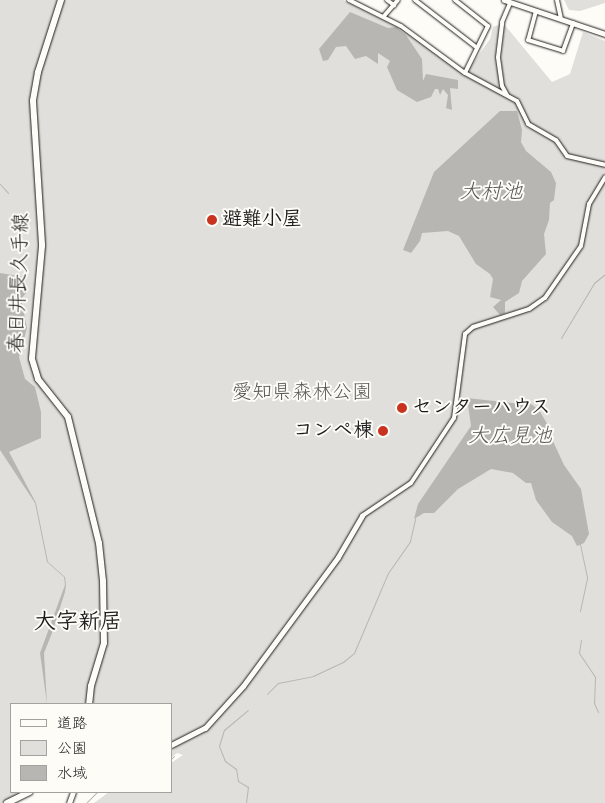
<!DOCTYPE html>
<html>
<head>
<meta charset="utf-8">
<style>
	body { margin:0 }
	#map { position:relative; width:605px; height:803px; overflow:hidden; background:#fdfcf7; font-family:"Indie Flower","Klee One",sans-serif }
	div>[style] { position:absolute }
	.green>* { inset:0; background:#e0dfdb }
	.water>* { inset:0; background:#b7b6b2 }
	.stream>* { height:1px; margin:-0.5px; padding:0 0.5px; transform-origin:0.5px; border-radius:0.5px; background:#b7b6b2 }
	.roads { filter:drop-shadow(0 0 1px #1c1c1c) drop-shadow(0 0 1px #1c1c1c) }
	.minor>* { height:4px; margin:-2px; padding:0 2px; transform-origin:2px; border-radius:2px; background:#fdfcf7 }
	.tertiary>* { height:5px; margin:-2.5px; padding:0 2.5px; transform-origin:2.5px; border-radius:2.5px; background:#fdfcf7 }
	.primary>* { height:6px; margin:-3px; padding:0 3px; transform-origin:3px; border-radius:3px; background:#fdfcf7 }
	.dots>* { width:14px; height:14px; translate:-50% -50%; box-sizing:border-box; border:2px solid #fdfcf7; border-radius:50% }
	span { translate:-50% -50%; white-space:nowrap; text-align:center; line-height:1.15; -webkit-text-stroke:4px #fdfcf7; paint-order:stroke }
	.poi-label { font-size:20px; color:#1c1c1c; font-weight:700 }
	.left { translate:0 -50%; text-align:left }
	.right { translate:-100% -50%; text-align:right }
	.street-label { font-size:20px; color:#1c1c1c }
	.park-label { font-size:20px; color:#575655 }
	.water-label { font-size:21px; color:#5a5a58; font-style:italic }
	.quarter-label { font-size:22px; color:#1c1c1c; font-weight:700 }
	.legend { position:absolute; left:10px; top:703px; width:162px; height:90px; box-sizing:border-box; background:#fdfcf7; border:1px solid #a3a29f; margin:0; padding:6px 9px; list-style:none; font-size:15px; color:#1c1c1c }
	.legend li { display:flex; align-items:center; gap:10px; height:25px }
	.legend b { width:25px; border:1px solid #a3a29f }
</style>
</head>
<body>
<div id="map">
	<div class="green">
		<i style="clip-path:polygon(0 0,343px 0,408px 32px,465px 74px,490px 39px,493px 27px,503px 23px,552px 82px,570px 74px,583px 32px,605px 41px,605px 803px,94px 803px,109px 792px,171px 792px,171px 763px,183px 755px,177px 753px,171px 758px,171px 704px,11px 704px,11px 792px,23px 792px,6px 803px,0 803px)"></i>
		<i style="clip-path:polygon(564px 0,605px 0,605px 3px,580px 11px,569px 10px)"></i>
	</div>
	<div class="water">
		<i style="clip-path:polygon(350px 12px,388px 28px,396px 27px,406px 35px,422px 59px,423px 81px,426px 74px,458px 80px,458px 89px,450px 88px,452px 110px,446px 108px,448px 95px,443px 89px,440px 95px,438px 89px,435px 89px,431px 97px,417px 102px,397px 90px,387px 67px,390px 61px,378px 53px,378px 64px,366px 56px,355px 59px,346px 46px,336px 47px,328px 60px,323px 61px,319px 49px)"></i>
		<i style="clip-path:polygon(500px 111px,517px 111px,522px 130px,521px 142px,526px 151px,551px 172px,556px 183px,554px 200px,550px 203px,549px 220px,544px 234px,546px 254px,522px 281px,519px 293px,505px 302px,505px 313px,500px 315px,493px 307px,501px 300px,490px 297px,493px 279px,490px 274px,476px 264px,459px 236px,448px 231px,422px 233px,420px 241px,411px 253px,403px 250px,434px 172px)"></i>
		<i style="clip-path:polygon(0 273px,25px 277px,26px 293px,21px 299px,27px 328px,19px 357px,25px 379px,35px 387px,41px 412px,41px 438px,9px 452px,36px 503px,48px 562px,65px 577px,66px 585px,65px 592px,52px 633px,44px 653px,47px 704px,40px 653px,65px 585px,64px 577px,47px 562px,35px 503px,0 450px)"></i>
		<i style="clip-path:polygon(467px 398px,521px 404px,527px 401px,539px 410px,552px 432px,552px 439px,564px 465px,581px 489px,589px 534px,584px 543px,577px 546px,572px 536px,552px 522px,536px 500px,531px 483px,526px 483px,513px 473px,491px 469px,458px 489px,434px 513px,424px 513px,414px 519px,418px 504px,471px 426px)"></i>
	</div>
	<div class="stream">
		<i style="left:0;top:184px;width:12px;rotate:48deg"></i>
		<i style="left:561px;top:338px;width:64px;rotate:-59deg"></i>
		<i style="left:594px;top:283px;width:14px;rotate:-39deg"></i>
		<i style="left:580px;top:611px;width:35px;rotate:-78deg"></i>
		<i style="left:587px;top:577px;width:34px;rotate:-102deg"></i>
		<i style="left:581px;top:640px;width:13px;rotate:99deg"></i>
		<i style="left:579px;top:653px;width:29px;rotate:56deg"></i>
		<i style="left:595px;top:677px;width:26px;rotate:92deg"></i>
		<i style="left:594px;top:703px;width:10px;rotate:66deg"></i>
		<i style="left:267px;top:694px;width:16px;rotate:-45deg"></i>
		<i style="left:278px;top:683px;width:36px;rotate:-11deg"></i>
		<i style="left:313px;top:676px;width:33px;rotate:-25deg"></i>
		<i style="left:343px;top:662px;width:14px;rotate:-39deg"></i>
		<i style="left:354px;top:653px;width:87px;rotate:-67deg"></i>
		<i style="left:388px;top:573px;width:39px;rotate:-55deg"></i>
		<i style="left:410px;top:541px;width:23px;rotate:-77deg"></i>
		<i style="left:171px;top:759px;width:4px;rotate:-45deg"></i>
		<i style="left:86px;top:803px;width:16px;rotate:-45deg"></i>
		<i style="left:246px;top:803px;width:16px;rotate:-83deg"></i>
		<i style="left:248px;top:787px;width:12px;rotate:-149deg"></i>
		<i style="left:238px;top:781px;width:12px;rotate:-99deg"></i>
		<i style="left:236px;top:769px;width:14px;rotate:-144deg"></i>
		<i style="left:225px;top:761px;width:16px;rotate:-112deg"></i>
		<i style="left:219px;top:746px;width:17px;rotate:-73deg"></i>
		<i style="left:224px;top:730px;width:31px;rotate:-40deg"></i>
	</div>
	<div class="roads">
		<div class="minor">
			<i style="left:349px;top:0;width:58px;rotate:26.6deg"></i>
			<i style="left:401px;top:26px;width:79px;rotate:36.3deg"></i>
			<i style="left:465px;top:73px;width:59px;rotate:28.3deg"></i>
			<i style="left:517px;top:101px;width:25px;rotate:64deg"></i>
			<i style="left:528px;top:124px;width:32px;rotate:30deg"></i>
			<i style="left:556px;top:140px;width:19px;rotate:55deg"></i>
			<i style="left:567px;top:156px;width:39px;rotate:13deg"></i>
			<i style="left:387px;top:0;width:9px;rotate:36deg"></i>
			<i style="left:415px;top:0;width:77px;rotate:37.6deg"></i>
			<i style="left:455px;top:0;width:42px;rotate:38.2deg"></i>
			<i style="left:488px;top:26px;width:52px;rotate:116.1deg"></i>
			<i style="left:557px;top:0;width:19px;rotate:78deg"></i>
			<i style="left:536px;top:11px;width:30px;rotate:105deg"></i>
			<i style="left:528px;top:40px;width:37px;rotate:17deg"></i>
			<i style="left:563px;top:51px;width:30px;rotate:-70deg"></i>
			<i style="left:384px;top:16px;width:21px;rotate:-49deg"></i>
			<i style="left:507px;top:95px;width:10px;rotate:-119deg"></i>
			<i style="left:502px;top:86px;width:29px;rotate:-98deg"></i>
			<i style="left:498px;top:57px;width:35px;rotate:-83deg"></i>
			<i style="left:502px;top:22px;width:21px;rotate:-67deg"></i>
			<i style="left:362px;top:516px;width:59px;rotate:-34deg"></i>
			<i style="left:411px;top:483px;width:78px;rotate:-56.5deg"></i>
			<i style="left:454px;top:418px;width:85px;rotate:-82.5deg"></i>
			<i style="left:465px;top:334px;width:11px;rotate:-41deg"></i>
			<i style="left:473px;top:327px;width:59px;rotate:-17.8deg"></i>
			<i style="left:529px;top:309px;width:19px;rotate:-35deg"></i>
			<i style="left:545px;top:298px;width:63px;rotate:-55.3deg"></i>
			<i style="left:581px;top:246px;width:43px;rotate:-79.2deg"></i>
			<i style="left:589px;top:204px;width:31px;rotate:-59deg"></i>
		</div>
		<div class="tertiary">
			<i style="left:504px;top:0;width:107px;rotate:18.6deg"></i>
			<i style="left:171px;top:745px;width:38px;rotate:-27deg"></i>
			<i style="left:205px;top:728px;width:57px;rotate:-47.9deg"></i>
			<i style="left:243px;top:686px;width:160px;rotate:-53.6deg"></i>
			<i style="left:338px;top:557px;width:48px;rotate:-59.7deg"></i>
			<i style="left:69px;top:803px;width:12px;rotate:-70deg"></i>
		</div>
		<div class="primary">
			<i style="left:61px;top:0;width:76px;rotate:107.7deg"></i>
			<i style="left:38px;top:72px;width:29px;rotate:100deg"></i>
			<i style="left:33px;top:101px;width:145px;rotate:86.4deg"></i>
			<i style="left:42px;top:246px;width:113px;rotate:95.1deg"></i>
			<i style="left:32px;top:359px;width:21px;rotate:73deg"></i>
			<i style="left:38px;top:379px;width:48px;rotate:51.7deg"></i>
			<i style="left:68px;top:417px;width:130px;rotate:76.2deg"></i>
			<i style="left:99px;top:543px;width:38px;rotate:84deg"></i>
			<i style="left:103px;top:581px;width:62px;rotate:89.1deg"></i>
			<i style="left:104px;top:643px;width:45px;rotate:106.8deg"></i>
			<i style="left:91px;top:686px;width:18px;rotate:96deg"></i>
			<i style="left:7px;top:803px;width:25px;rotate:-26deg"></i>
		</div>
	</div>
	<div class="dots">
		<i style="left:212px;top:220px;background:#c8321e"></i>
		<i style="left:402px;top:408px;background:#c8321e"></i>
		<i style="left:383px;top:431px;background:#c8321e"></i>
	</div>
	<div class="poi-label">
		<span class="left" style="left:222px;top:220px">避難小屋</span>
		<span class="left" style="left:412px;top:408px">センターハウス</span>
		<span class="right" style="left:373px;top:431px">コンペ棟</span>
	</div>
	<div class="street-label">
		<span style="left:20px;top:283px;rotate:-88deg">春日井長久手線</span>
	</div>
	<div class="park-label">
		<span style="left:302px;top:393px">愛知県森林公園</span>
	</div>
	<div class="water-label">
		<span style="left:491px;top:193px">大村池</span>
		<span style="left:510px;top:437px">大広見池</span>
	</div>
	<div class="quarter-label">
		<span style="left:78px;top:624px">大字新居</span>
	</div>
	<ul class="legend">
	<li><b style="height:6px;background:#fdfcf7"></b>道路</li>
	<li><b style="height:14px;background:#e0dfdb"></b>公園</li>
	<li><b style="height:14px;background:#b7b6b2"></b>水域</li>
	</ul>
</div>
</body>
</html>
